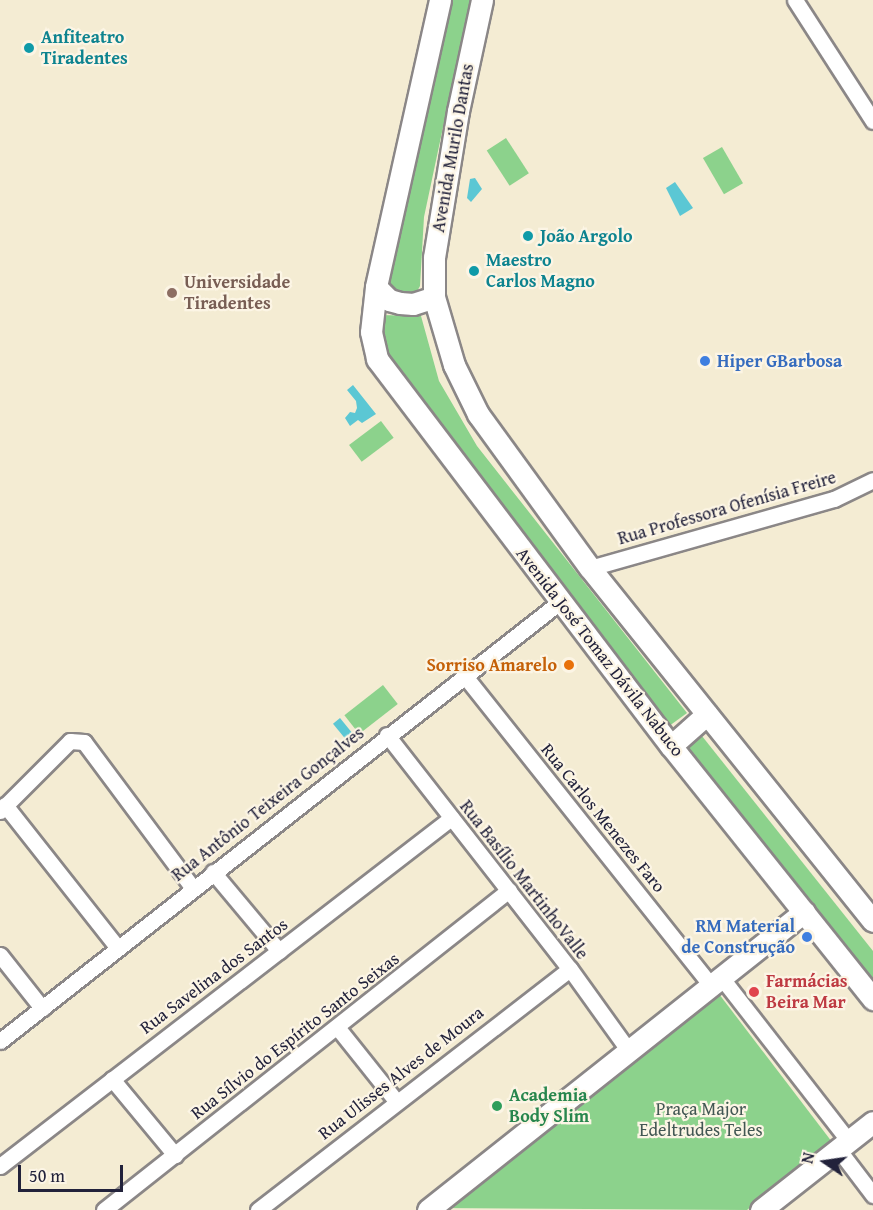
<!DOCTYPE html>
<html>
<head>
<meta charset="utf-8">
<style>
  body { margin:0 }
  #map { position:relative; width:873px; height:1210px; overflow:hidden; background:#f4ecd3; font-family:"Gentium Book Plus",serif }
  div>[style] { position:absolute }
  .green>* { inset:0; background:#8cd28c; transform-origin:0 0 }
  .water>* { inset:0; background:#5bc7d4; transform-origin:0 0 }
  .roads { filter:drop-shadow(2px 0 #8b8787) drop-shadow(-2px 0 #8b8787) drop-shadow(0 2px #8b8787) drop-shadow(0 -2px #8b8787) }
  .street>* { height:15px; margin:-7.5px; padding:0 7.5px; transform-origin:7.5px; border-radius:7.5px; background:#fff }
  .secondary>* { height:21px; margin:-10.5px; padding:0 10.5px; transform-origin:10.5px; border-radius:10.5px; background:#fff }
  .dots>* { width:16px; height:16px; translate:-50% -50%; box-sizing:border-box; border:3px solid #fcf5e5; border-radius:50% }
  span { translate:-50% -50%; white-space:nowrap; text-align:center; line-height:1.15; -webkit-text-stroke:4.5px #fcf5e5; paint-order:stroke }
  .culture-label { font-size:18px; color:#0d838f; font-weight:700 }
  .left { translate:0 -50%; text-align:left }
  .street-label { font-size:18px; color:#22223b }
  .education-label { font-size:18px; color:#785e54; font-weight:700 }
  .shop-label { font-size:18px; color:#366cbe; font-weight:700 }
  .right { translate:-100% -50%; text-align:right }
  .food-label { font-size:18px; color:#c56008; font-weight:700 }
  .health-label { font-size:18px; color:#be3a42; font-weight:700 }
  .leisure-label { font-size:18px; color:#27864d; font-weight:700 }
  .park-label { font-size:18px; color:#425753 }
  .north { position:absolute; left:795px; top:1132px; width:60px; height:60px; -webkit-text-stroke:4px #fcf5e5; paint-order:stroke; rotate:283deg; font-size:16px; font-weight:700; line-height:24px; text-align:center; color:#22223b }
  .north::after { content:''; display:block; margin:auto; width:21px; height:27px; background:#22223b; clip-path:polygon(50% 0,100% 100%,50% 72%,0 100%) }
  .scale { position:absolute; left:18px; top:1165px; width:105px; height:27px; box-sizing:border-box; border:3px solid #22223b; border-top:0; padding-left:8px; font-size:18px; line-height:21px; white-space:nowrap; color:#22223b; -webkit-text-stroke:4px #fcf5e5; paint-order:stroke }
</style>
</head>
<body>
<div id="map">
  <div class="green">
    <div style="clip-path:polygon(448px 0,470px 0,424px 217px,420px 286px,414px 297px,397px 297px,386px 285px)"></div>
    <div style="left:506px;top:138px;width:42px;height:23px;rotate:57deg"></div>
    <div style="left:722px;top:147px;width:42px;height:22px;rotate:60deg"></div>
    <div style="clip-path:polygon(380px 315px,421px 316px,439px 381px,477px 446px,687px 713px,665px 729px,385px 366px)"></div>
    <div style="left:381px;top:421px;width:21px;height:40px;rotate:53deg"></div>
    <div style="left:383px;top:685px;width:24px;height:49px;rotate:52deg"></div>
    <div style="clip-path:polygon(698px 731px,873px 951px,873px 988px,680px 748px)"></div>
    <div style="clip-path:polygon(719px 994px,832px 1142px,747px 1210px,435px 1208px)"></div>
  </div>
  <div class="water">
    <div style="clip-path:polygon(475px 178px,482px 189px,471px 202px,467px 198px,470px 179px)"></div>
    <div style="clip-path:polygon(675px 182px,693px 208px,680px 216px,666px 188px)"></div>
    <div style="clip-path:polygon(353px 385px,376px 414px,362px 423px,358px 420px,350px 426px,345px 418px,350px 412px,355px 413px,357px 408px,356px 401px,347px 390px)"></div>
    <div style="left:340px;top:718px;width:22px;height:9px;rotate:51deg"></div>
  </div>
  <div class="roads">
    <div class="street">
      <div style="left:795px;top:0;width:144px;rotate:57.2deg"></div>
      <div style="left:590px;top:568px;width:254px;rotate:-15.8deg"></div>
      <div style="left:834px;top:499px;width:43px;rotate:-26deg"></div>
      <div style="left:464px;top:675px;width:396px;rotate:51.5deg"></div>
      <div style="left:387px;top:735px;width:297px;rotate:52deg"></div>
      <div style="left:570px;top:969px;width:101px;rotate:54.3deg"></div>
      <div style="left:5px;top:805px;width:182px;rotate:51.7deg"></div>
      <div style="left:0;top:811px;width:99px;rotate:-45deg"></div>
      <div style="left:70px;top:741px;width:14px;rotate:4deg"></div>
      <div style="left:84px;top:742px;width:182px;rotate:53.3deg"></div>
      <div style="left:213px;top:872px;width:103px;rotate:50.1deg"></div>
      <div style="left:0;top:955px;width:68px;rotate:51.6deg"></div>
      <div style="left:721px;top:977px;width:207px;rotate:52.1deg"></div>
      <div style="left:337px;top:1027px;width:95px;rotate:51.4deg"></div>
      <div style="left:0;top:1041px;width:713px;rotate:-38.11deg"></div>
      <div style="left:112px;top:1079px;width:99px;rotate:50.3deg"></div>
      <div style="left:838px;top:1149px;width:58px;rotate:52.7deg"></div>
      <div style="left:0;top:1166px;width:570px;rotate:-37.65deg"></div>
      <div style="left:104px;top:1210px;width:516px;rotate:-38.31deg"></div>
      <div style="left:258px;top:1210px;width:394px;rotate:-37.7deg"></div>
    </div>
    <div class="secondary">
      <div style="left:440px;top:0;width:294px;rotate:102.6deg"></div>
      <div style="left:376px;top:287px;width:45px;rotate:96.3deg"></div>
      <div style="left:371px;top:332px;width:28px;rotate:77deg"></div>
      <div style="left:377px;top:359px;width:486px;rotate:52.8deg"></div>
      <div style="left:671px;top:746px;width:324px;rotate:51.4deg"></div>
      <div style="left:482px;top:0;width:114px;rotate:102.2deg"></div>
      <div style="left:458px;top:111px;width:148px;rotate:99.3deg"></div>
      <div style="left:434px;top:257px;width:40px;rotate:90deg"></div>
      <div style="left:434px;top:297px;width:71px;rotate:73.6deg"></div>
      <div style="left:454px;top:365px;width:55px;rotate:63.9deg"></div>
      <div style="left:478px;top:414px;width:190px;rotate:54deg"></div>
      <div style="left:590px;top:568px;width:452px;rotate:51.3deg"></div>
      <div style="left:376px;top:287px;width:18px;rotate:45deg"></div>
      <div style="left:389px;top:300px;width:11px;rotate:15deg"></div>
      <div style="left:400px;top:303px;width:13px;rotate:4deg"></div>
      <div style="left:413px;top:304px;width:22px;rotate:-18deg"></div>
      <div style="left:671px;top:746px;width:48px;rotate:-41.6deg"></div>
      <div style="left:428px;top:1210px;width:480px;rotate:-38.4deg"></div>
      <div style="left:761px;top:1210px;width:142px;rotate:-38.2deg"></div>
    </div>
  </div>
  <div class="dots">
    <div style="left:29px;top:48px;background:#0f9aa8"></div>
    <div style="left:528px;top:236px;background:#0f9aa8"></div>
    <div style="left:474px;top:271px;background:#0f9aa8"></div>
    <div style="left:172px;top:293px;background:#8d6e63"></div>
    <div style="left:705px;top:361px;background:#3f7fe0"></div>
    <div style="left:569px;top:665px;background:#e8710a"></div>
    <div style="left:807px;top:937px;background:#3f7fe0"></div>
    <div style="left:754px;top:992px;background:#e0444e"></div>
    <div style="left:497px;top:1106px;background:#2e9e5b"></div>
  </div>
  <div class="culture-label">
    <span class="left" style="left:41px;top:48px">Anfiteatro<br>Tiradentes</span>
    <span class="left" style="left:540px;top:236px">João Argolo</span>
    <span class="left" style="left:486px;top:271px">Maestro<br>Carlos Magno</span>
  </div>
  <div class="street-label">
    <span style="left:453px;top:148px;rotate:-80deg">Avenida Murilo Dantas</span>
    <span style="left:727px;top:508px;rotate:-16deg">Rua Professora Ofenísia Freire</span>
    <span style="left:600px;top:652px;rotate:52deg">Avenida José Tomaz Dávila Nabuco</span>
    <span style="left:268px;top:804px;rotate:-38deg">Rua Antônio Teixeira Gonçalves</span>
    <span style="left:603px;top:818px;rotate:51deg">Rua Carlos Menezes Faro</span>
    <span style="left:524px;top:880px;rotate:52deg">Rua Basílio MartinhoValle</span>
    <span style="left:214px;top:976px;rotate:-37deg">Rua Savelina dos Santos</span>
    <span style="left:295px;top:1036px;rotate:-38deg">Rua Sílvio do Espírito Santo Seixas</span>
    <span style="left:401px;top:1073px;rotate:-38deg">Rua Ulisses Alves de Moura</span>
  </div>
  <div class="education-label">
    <span class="left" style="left:184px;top:293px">Universidade<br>Tiradentes</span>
  </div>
  <div class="shop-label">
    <span class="left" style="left:717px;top:361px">Hiper GBarbosa</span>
    <span class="right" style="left:795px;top:937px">RM Material<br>de Construção</span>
  </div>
  <div class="food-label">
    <span class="right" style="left:557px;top:665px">Sorriso Amarelo</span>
  </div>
  <div class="health-label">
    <span class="left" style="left:766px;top:992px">Farmácias<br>Beira Mar</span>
  </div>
  <div class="leisure-label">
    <span class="left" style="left:509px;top:1106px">Academia<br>Body Slim</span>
  </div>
  <div class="park-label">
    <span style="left:701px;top:1120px">Praça Major<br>Edeltrudes Teles</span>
  </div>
  <div class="north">N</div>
  <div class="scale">50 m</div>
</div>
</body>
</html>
